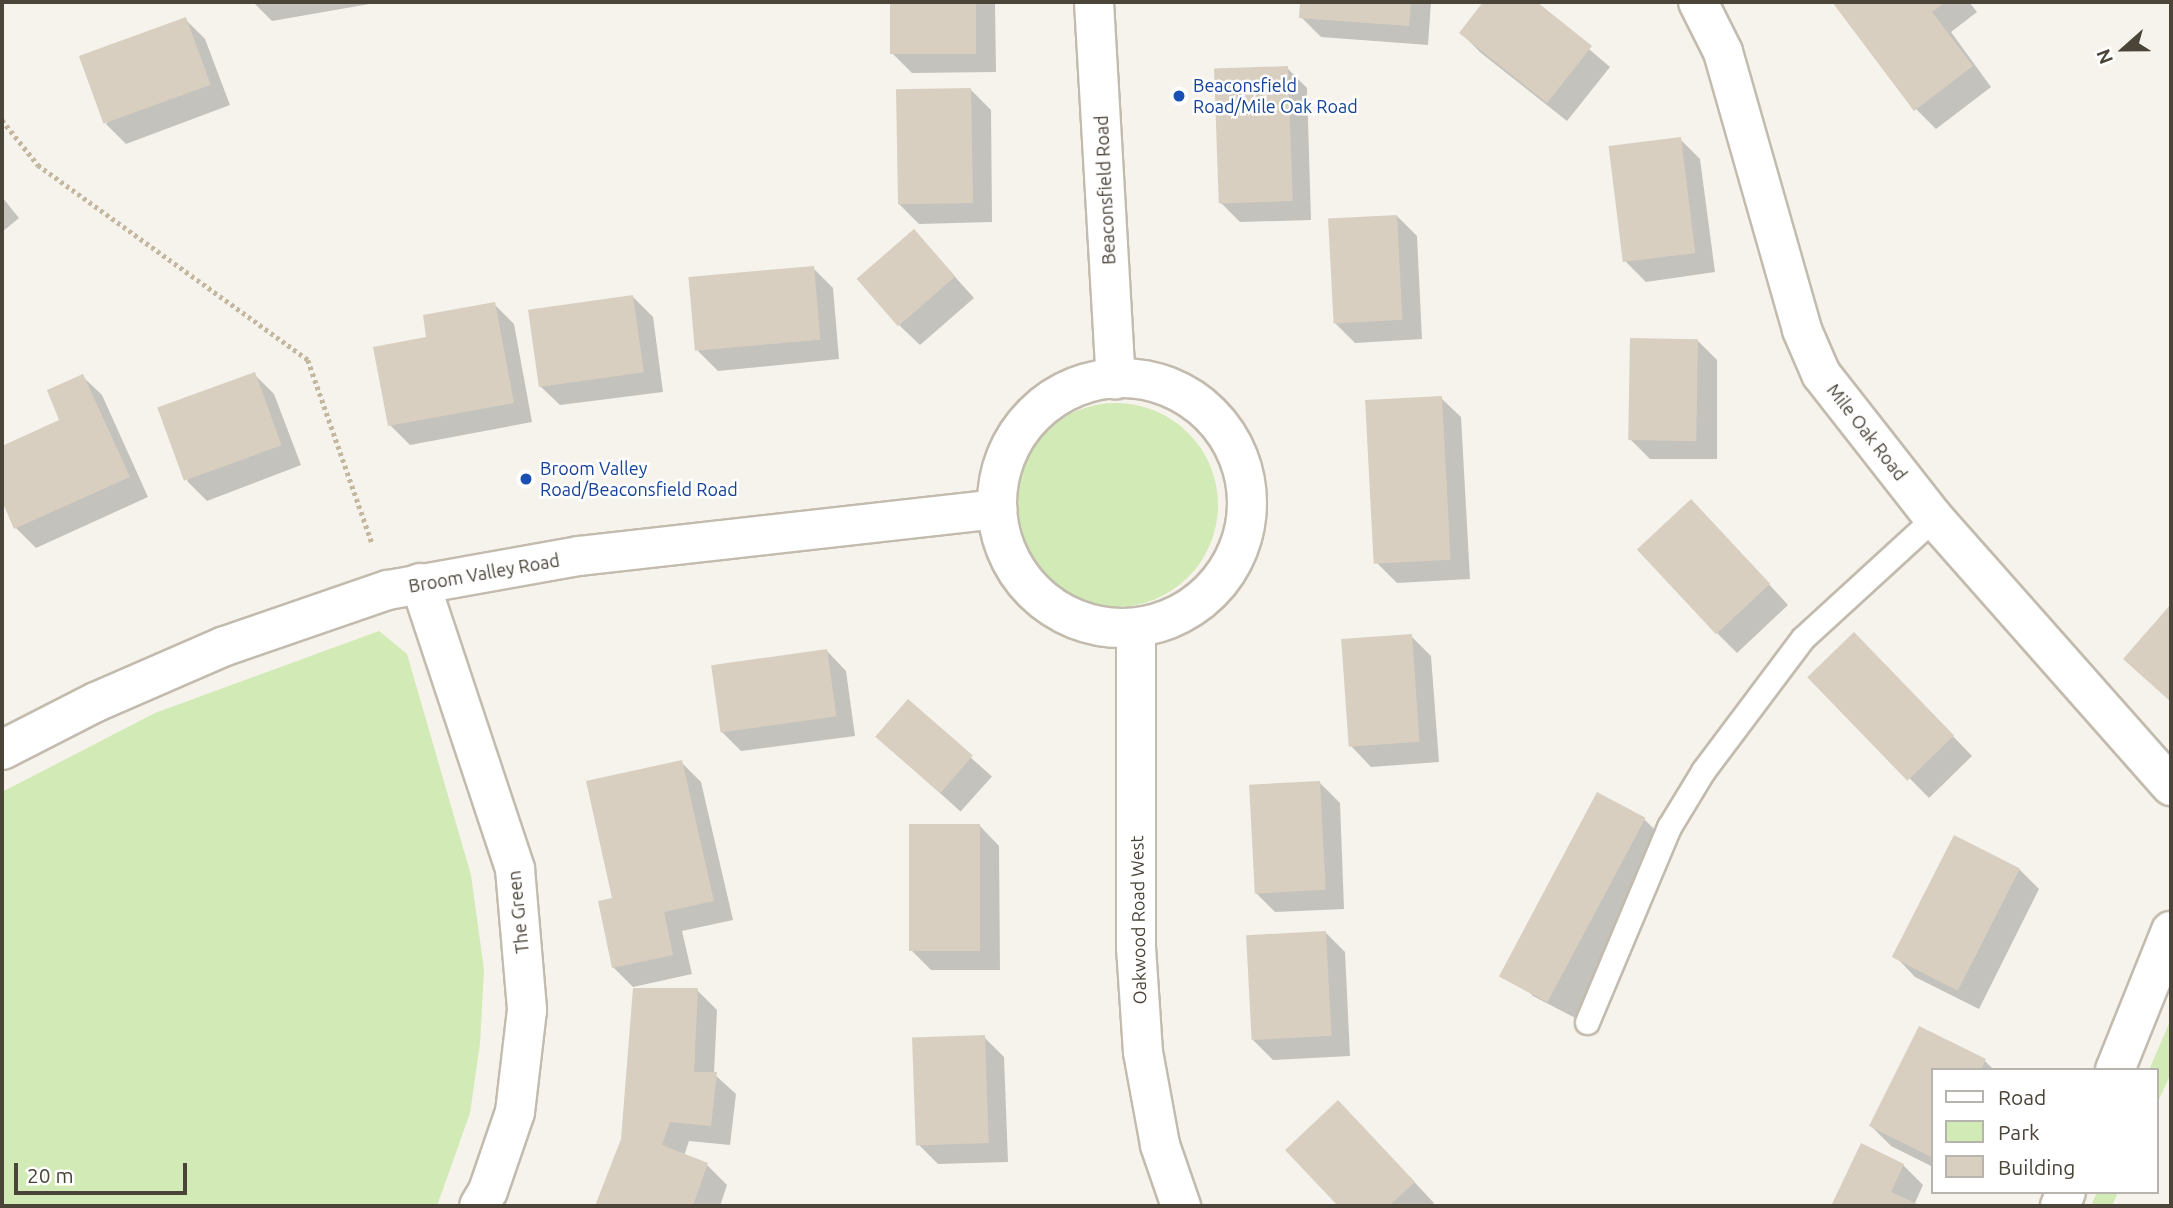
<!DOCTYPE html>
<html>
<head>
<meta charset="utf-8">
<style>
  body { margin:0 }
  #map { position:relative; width:2173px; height:1208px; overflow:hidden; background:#f6f3ec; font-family:Ubuntu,sans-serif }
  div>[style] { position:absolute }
  .green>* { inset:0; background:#d2eab5 }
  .round { border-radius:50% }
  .shadow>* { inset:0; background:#0003; transform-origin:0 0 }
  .building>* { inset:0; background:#d8cfc1; transform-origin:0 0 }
  .path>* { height:4.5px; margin-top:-2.25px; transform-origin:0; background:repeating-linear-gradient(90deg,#c4b79f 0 3.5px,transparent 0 7px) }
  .roads { filter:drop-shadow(2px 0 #c2bbae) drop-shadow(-2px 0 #c2bbae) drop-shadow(0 2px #c2bbae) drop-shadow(0 -2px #c2bbae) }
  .service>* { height:23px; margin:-11.5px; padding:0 11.5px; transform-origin:11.5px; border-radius:11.5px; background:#fff }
  .minor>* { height:38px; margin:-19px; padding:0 19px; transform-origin:19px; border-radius:19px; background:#fff }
  .minor>.ring { margin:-19px; padding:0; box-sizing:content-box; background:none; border:38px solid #fff; border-radius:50% }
  .dots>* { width:19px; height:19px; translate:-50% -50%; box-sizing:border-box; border:4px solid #fff; border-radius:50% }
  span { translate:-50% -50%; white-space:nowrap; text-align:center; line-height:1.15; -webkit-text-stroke:5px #fff; paint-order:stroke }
  .transit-label { font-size:18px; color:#164399 }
  .left { translate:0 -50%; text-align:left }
  .street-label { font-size:18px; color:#4b4439 }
  .frame { position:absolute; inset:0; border:4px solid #4b4439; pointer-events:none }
  .legend { position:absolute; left:1931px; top:1068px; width:228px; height:126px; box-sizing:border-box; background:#fff; border:2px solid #b7b4b0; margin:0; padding:9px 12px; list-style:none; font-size:21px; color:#4b4439 }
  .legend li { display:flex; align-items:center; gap:14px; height:35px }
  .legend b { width:35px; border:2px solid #b7b4b0 }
  .north { position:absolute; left:2089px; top:14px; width:70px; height:70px; -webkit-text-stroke:5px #fff; paint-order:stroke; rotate:249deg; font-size:19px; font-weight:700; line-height:28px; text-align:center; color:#4b4439 }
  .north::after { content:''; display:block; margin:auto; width:24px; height:32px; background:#4b4439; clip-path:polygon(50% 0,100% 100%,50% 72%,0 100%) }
  .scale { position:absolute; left:14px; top:1163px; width:173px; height:32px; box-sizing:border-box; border:4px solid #4b4439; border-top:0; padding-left:9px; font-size:21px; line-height:24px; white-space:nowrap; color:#4b4439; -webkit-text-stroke:5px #fff; paint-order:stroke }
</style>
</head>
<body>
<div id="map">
  <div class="green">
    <div class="round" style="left:1014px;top:403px;width:204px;height:204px"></div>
    <div style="clip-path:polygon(379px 631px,407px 654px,471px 875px,484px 970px,480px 1044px,470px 1113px,437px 1206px,2px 1206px,2px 792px,155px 713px)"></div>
    <div style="clip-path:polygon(2171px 1019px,2171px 1073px,2157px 1104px,2157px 1070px,2149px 1070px)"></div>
    <div style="clip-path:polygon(2097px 1192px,2118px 1192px,2112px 1206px,2091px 1206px)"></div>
  </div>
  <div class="shadow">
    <div style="clip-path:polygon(253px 2px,381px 2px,272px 21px)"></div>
    <div style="clip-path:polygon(891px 2px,995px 2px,996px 72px,912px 73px,892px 53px)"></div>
    <div style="clip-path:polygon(1302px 2px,1431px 2px,1428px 45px,1321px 37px,1301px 17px)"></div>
    <div style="clip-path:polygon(1486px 2px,1534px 2px,1610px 67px,1567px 121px,1481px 53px,1461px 33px)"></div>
    <div style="clip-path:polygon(1834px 2px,1969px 2px,1977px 12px,1951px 32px,1991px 87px,1936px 129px,1916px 109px)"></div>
    <div style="clip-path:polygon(185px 19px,205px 39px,230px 105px,126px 144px,106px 124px)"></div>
    <div style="clip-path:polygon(1287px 68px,1307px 88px,1311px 220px,1240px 222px,1220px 202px)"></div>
    <div style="clip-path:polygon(971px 90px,991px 110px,992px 222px,919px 224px,899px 204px)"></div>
    <div style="clip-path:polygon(1680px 139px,1700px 159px,1715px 272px,1646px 282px,1626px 262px)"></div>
    <div style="clip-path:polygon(2px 197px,19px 218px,2px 232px)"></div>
    <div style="clip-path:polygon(1397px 216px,1417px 236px,1422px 339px,1355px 343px,1335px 323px)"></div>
    <div style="clip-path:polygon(914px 231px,974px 298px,920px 345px,900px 326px)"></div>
    <div style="clip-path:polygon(813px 268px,833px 288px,839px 359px,718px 371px,698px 351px)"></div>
    <div style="clip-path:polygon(633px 297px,653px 317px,663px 392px,560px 405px,540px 386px)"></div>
    <div style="clip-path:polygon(494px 304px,514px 324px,532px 422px,410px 445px,390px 425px,428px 339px)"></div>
    <div style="clip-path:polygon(1697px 340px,1717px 360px,1717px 459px,1650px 459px,1630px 439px)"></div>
    <div style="clip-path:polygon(254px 374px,274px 394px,301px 465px,207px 501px,187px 481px)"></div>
    <div style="clip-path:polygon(82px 376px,102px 395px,148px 497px,36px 548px,16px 528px,2px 497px,2px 448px,62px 421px)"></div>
    <div style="clip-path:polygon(1441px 398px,1461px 417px,1470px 579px,1397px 583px,1377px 563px)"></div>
    <div style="clip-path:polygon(1711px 521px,1788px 605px,1737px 653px,1717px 633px)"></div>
    <div style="clip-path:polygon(1411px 636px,1431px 656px,1439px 762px,1371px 767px,1352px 747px)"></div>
    <div style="clip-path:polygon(827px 651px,846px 671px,855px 736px,741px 751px,721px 731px)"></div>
    <div style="clip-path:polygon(1874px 654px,1972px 756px,1929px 798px,1810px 677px)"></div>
    <div style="left:908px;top:701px;width:113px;height:47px;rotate:42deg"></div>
    <div style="clip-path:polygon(681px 762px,701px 782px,733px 920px,682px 931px,692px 974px,633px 987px,613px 967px,614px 900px)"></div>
    <div style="clip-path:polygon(1320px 783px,1340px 803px,1344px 909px,1275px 912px,1255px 892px)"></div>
    <div style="clip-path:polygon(1644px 819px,1654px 829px,1583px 1022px,1533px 996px,1523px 986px)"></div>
    <div style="clip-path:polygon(980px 826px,999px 846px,1000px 970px,931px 970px,911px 950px)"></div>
    <div style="clip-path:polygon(2019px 869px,2039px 889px,1979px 1009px,1915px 977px,1896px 957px)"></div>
    <div style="clip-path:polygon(1325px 932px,1345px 952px,1350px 1056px,1273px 1060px,1253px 1040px)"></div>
    <div style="clip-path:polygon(697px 990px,717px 1010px,714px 1074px,736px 1094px,730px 1145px,689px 1141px,684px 1156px,707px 1165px,727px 1185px,720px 1206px,597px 1206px,623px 1139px)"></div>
    <div style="clip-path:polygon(1919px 1028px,1985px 1061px,1994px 1070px,1933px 1070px,1933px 1167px,1891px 1146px,1871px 1126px)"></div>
    <div style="clip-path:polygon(984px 1037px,1004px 1057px,1008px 1162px,938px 1164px,918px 1144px)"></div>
    <div style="clip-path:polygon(1358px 1122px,1434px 1203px,1430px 1206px,1340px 1206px,1288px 1150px)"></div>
    <div style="clip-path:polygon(1862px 1145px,1903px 1165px,1923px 1185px,1914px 1205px,1918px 1206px,1833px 1206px)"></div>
  </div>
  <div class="building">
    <div style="left:890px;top:2px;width:86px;height:52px"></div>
    <div style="clip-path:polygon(1300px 2px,1411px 2px,1409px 26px,1299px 18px)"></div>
    <div style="clip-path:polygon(1483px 2px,1537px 2px,1592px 46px,1547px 103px,1459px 33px)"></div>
    <div style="clip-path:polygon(1832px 2px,1946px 2px,1932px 12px,1973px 66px,1914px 111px)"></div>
    <div style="left:186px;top:17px;width:72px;height:114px;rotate:70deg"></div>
    <div style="left:1288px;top:66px;width:135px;height:74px;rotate:88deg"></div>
    <div style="left:971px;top:88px;width:115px;height:75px;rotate:89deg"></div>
    <div style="left:1681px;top:137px;width:117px;height:73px;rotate:83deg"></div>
    <div style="left:1397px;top:215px;width:105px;height:69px;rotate:87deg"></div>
    <div style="left:914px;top:229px;width:63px;height:76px;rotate:49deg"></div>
    <div style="left:814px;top:266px;width:74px;height:126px;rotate:85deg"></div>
    <div style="left:633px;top:295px;width:78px;height:106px;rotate:82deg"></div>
    <div style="clip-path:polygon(495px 302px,514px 403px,388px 426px,373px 347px,426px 337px,423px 315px)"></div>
    <div style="left:1630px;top:338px;width:68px;height:102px;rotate:1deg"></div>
    <div style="left:255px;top:372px;width:78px;height:104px;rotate:70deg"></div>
    <div style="clip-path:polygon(83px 374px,130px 477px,14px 529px,2px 501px,2px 446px,59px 420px,47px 390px)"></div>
    <div style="left:1442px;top:396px;width:164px;height:77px;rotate:87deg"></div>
    <div style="left:1691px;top:499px;width:116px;height:74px;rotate:47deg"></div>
    <div style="clip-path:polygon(2171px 604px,2171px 702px,2123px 659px)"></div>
    <div style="left:1854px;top:632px;width:144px;height:65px;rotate:46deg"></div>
    <div style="left:1412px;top:634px;width:108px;height:71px;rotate:86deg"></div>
    <div style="left:827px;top:649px;width:68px;height:117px;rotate:82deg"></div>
    <div style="left:908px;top:699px;width:86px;height:50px;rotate:41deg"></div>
    <div style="clip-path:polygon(682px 760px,714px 901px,664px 912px,673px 955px,612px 968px,598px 901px,612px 898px,586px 781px)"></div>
    <div style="left:1320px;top:781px;width:109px;height:71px;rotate:87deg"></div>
    <div style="left:1597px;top:792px;width:55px;height:209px;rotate:28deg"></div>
    <div style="left:909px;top:824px;width:71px;height:127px"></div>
    <div style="left:1954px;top:835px;width:74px;height:137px;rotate:27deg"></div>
    <div style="left:1326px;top:931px;width:105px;height:80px;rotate:87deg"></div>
    <div style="clip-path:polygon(633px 988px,698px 988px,694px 1072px,717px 1072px,711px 1126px,670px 1122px,662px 1145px,708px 1163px,693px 1206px,595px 1206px,621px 1139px)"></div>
    <div style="clip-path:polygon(1919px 1026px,1986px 1059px,1981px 1070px,1933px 1070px,1933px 1158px,1869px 1126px)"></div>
    <div style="left:985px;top:1035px;width:108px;height:73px;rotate:88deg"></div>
    <div style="clip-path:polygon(1338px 1100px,1415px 1182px,1389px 1206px,1338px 1206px,1285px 1150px)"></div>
    <div style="clip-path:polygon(1861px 1143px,1904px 1164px,1891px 1192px,1922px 1206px,1831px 1206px)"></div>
  </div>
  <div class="path">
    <div style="left:2px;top:120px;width:58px;rotate:51.3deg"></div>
    <div style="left:38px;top:165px;width:333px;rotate:35.8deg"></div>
    <div style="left:308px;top:360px;width:194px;rotate:70.7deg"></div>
  </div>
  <div class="roads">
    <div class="service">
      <div style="left:1587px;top:1022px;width:212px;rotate:-67.2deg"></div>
      <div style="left:1669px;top:827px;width:66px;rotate:-58.7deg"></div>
      <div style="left:1703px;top:771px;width:166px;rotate:-53.1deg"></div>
      <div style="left:1803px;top:638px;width:178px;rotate:-42.5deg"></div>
    </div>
    <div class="minor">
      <div style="left:1094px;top:2px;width:378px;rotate:86.7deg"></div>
      <div style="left:1698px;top:2px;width:56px;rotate:63.4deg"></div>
      <div style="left:1723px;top:52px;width:289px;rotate:74.1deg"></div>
      <div style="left:1802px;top:330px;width:48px;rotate:66.6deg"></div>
      <div style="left:1821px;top:374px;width:183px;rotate:51.9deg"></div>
      <div style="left:1934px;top:518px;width:358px;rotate:48.5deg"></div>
      <div class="ring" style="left:997px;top:378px;width:212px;height:212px"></div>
      <div style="left:420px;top:583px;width:301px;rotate:71.6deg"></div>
      <div style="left:515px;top:869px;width:142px;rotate:85.1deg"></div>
      <div style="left:527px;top:1010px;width:103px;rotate:96.7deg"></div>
      <div style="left:515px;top:1112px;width:83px;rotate:108.9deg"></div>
      <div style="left:488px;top:1191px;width:17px;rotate:121deg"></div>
      <div style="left:1136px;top:629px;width:318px;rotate:90deg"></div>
      <div style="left:1136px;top:947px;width:105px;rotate:86.2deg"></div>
      <div style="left:1143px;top:1052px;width:95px;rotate:79.6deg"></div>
      <div style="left:1160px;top:1145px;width:65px;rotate:71deg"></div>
      <div style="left:2px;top:750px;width:106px;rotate:-27.1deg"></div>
      <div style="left:96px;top:702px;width:141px;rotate:-23.5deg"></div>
      <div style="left:225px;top:646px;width:172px;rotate:-19deg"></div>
      <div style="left:388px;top:590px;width:194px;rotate:-10.1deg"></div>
      <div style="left:579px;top:556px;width:421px;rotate:-6.4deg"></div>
      <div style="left:2115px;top:1070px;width:150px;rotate:-68.1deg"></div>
      <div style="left:2060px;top:1206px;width:15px;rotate:-67deg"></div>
    </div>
  </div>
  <div class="dots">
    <div style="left:1179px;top:96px;background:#1a4fb4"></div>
    <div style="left:526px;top:479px;background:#1a4fb4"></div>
  </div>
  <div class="transit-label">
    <span class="left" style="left:1193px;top:96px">Beaconsfield<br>Road/Mile Oak Road</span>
    <span class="left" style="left:540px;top:479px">Broom Valley<br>Road/Beaconsfield Road</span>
  </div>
  <div class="street-label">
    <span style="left:1105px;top:190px;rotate:-93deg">Beaconsfield Road</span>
    <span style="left:1867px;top:432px;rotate:52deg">Mile Oak Road</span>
    <span style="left:484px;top:573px;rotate:-10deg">Broom Valley Road</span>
    <span style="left:518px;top:912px;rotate:-96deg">The Green</span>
    <span style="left:1138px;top:920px;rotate:-91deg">Oakwood Road West</span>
  </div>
  <div class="frame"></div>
  <ul class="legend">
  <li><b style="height:9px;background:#fff"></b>Road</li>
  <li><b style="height:19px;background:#d2eab5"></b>Park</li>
  <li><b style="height:19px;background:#d8cfc1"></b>Building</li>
  </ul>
  <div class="north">N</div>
  <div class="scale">20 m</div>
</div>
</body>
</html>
